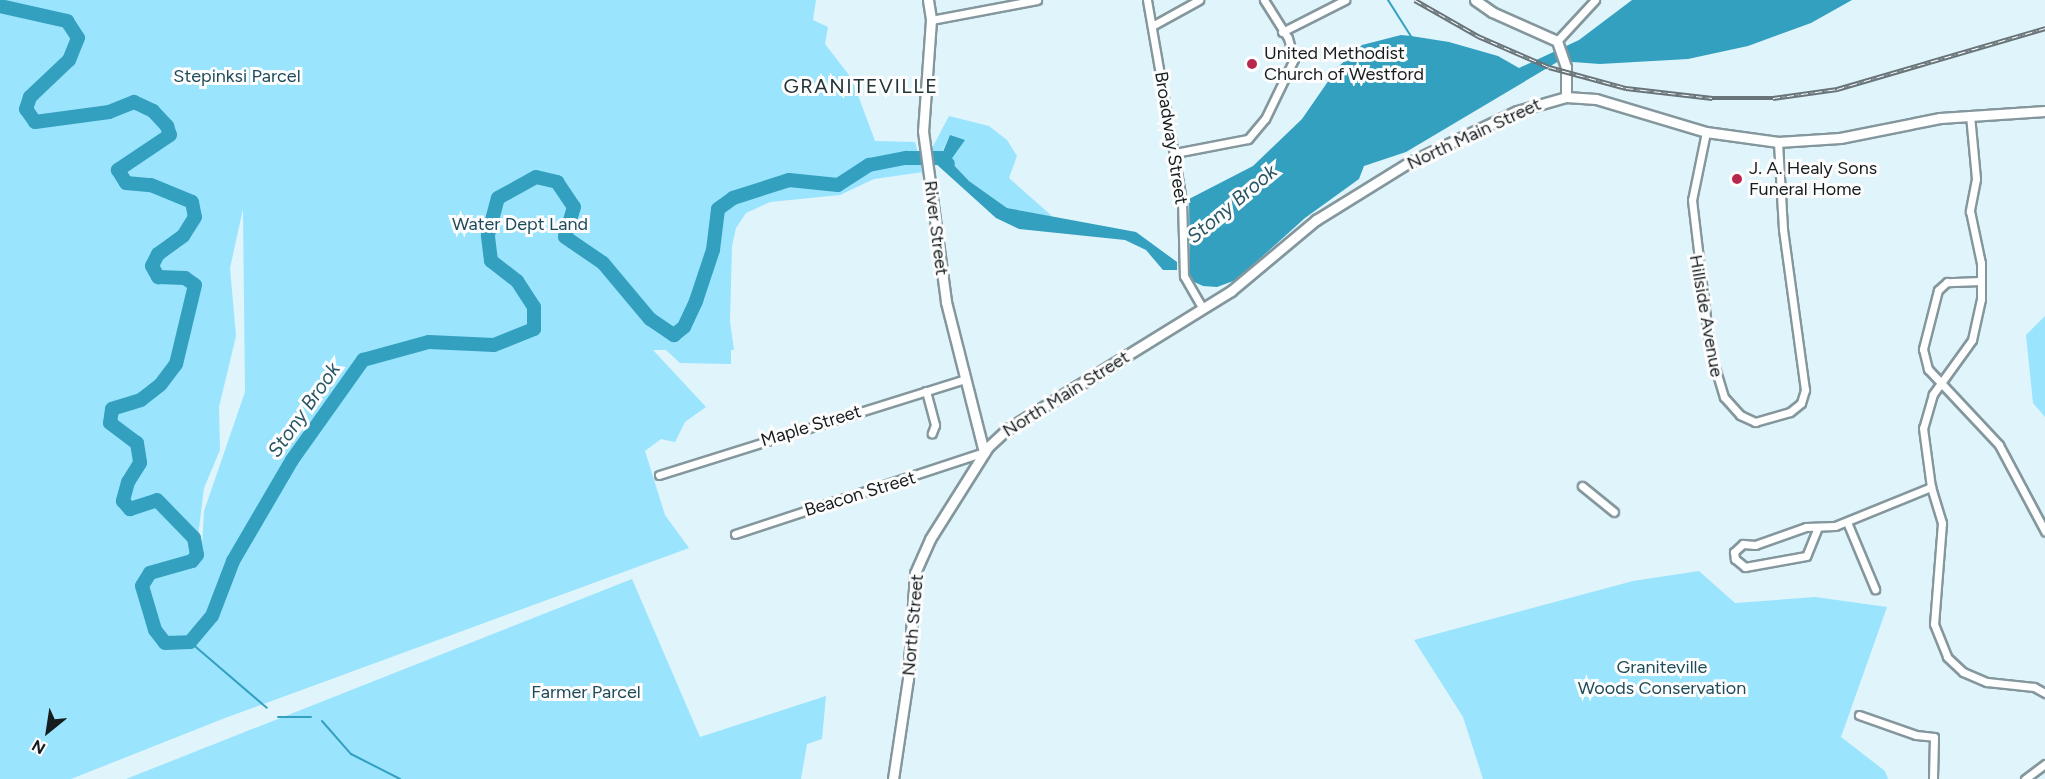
<!DOCTYPE html>
<html>
<head>
<meta charset="utf-8">
<style>
  body { margin:0 }
  #map { position:relative; width:2045px; height:779px; overflow:hidden; background:#e0f4fb; font-family:Figtree,sans-serif }
  div>[style] { position:absolute }
  .green>* { inset:0; background:#9ae4fe }
  .water>* { inset:0; background:#34a0c0 }
  .stream>* { height:2px; margin:-1px; padding:0 1px; transform-origin:1px; border-radius:1px; background:#34a0c0 }
  .river>* { height:14px; margin:-7px; padding:0 7px; transform-origin:7px; border-radius:7px; background:#34a0c0 }
  .roads { filter:drop-shadow(2px 0 #84979d) drop-shadow(-2px 0 #84979d) drop-shadow(0 2px #84979d) drop-shadow(0 -2px #84979d) }
  .minor>* { height:7px; margin:-3.5px; padding:0 3.5px; transform-origin:3.5px; border-radius:3.5px; background:#fff }
  .secondary>* { height:9px; margin:-4.5px; padding:0 4.5px; transform-origin:4.5px; border-radius:4.5px; background:#fff }
  .rail>* { height:4.5px; margin-top:-2.25px; transform-origin:0; background:repeating-linear-gradient(90deg,#fdfdfd 0 7px,#687478 0 14px); box-sizing:border-box; border-block:2px solid #687478 }
  .dots>* { width:16px; height:16px; translate:-50% -50%; box-sizing:border-box; border:3px solid #fdfdfd; border-radius:50% }
  span { translate:-50% -50%; white-space:nowrap; text-align:center; line-height:1.15; -webkit-text-stroke:6px #fdfdfd; paint-order:stroke }
  .poi-label { font-size:18px; color:#161d1f }
  .left { translate:0 -50%; text-align:left }
  .park-label { font-size:18px; color:#1e4b59 }
  .street-label { font-size:18px; color:#161d1f }
  .neighbourhood-label { font-size:20px; color:#223338; letter-spacing:1.5px }
  .water-label { font-size:20px; color:#295664; font-style:italic }
  .north { position:absolute; left:18px; top:701px; width:60px; height:60px; -webkit-text-stroke:4px #fdfdfd; paint-order:stroke; rotate:210deg; font-size:16px; font-weight:700; line-height:24px; text-align:center; color:#161d1f }
  .north::after { content:''; display:block; margin:auto; width:21px; height:27px; background:#161d1f; clip-path:polygon(50% 0,100% 100%,50% 72%,0 100%) }
</style>
</head>
<body>
<div id="map">
  <div class="green">
    <div style="clip-path:polygon(evenodd,0 0,816px 0,813px 20px,828px 27px,825px 44px,852px 79px,875px 141px,915px 142px,923px 172px,874px 179px,840px 195px,770px 202px,746px 213px,736px 228px,732px 246px,730px 321px,734px 350px,731px 350px,731px 364px,680px 363px,666px 350px,653px 350px,706px 407px,685px 422px,675px 442px,661px 439px,645px 451px,665px 515px,689px 548px,225px 718px,71px 779px,0 779px,0 0,243px 209px,245px 392px,204px 511px,202px 546px,198px 536px,204px 488px,220px 450px,219px 407px,236px 336px,230px 268px,243px 209px)"></div>
    <div style="clip-path:polygon(949px 116px,989px 126px,1007px 140px,1017px 156px,1009px 178px,1053px 217px,1007px 208px,969px 181px,950px 161px,950px 135px,941px 154px,931px 150px)"></div>
    <div style="clip-path:polygon(2045px 316px,2045px 417px,2033px 403px,2026px 335px)"></div>
    <div style="clip-path:polygon(1699px 571px,1735px 603px,1815px 597px,1887px 607px,1841px 737px,1885px 771px,1888px 779px,1483px 779px,1463px 717px,1414px 640px,1633px 581px)"></div>
    <div style="clip-path:polygon(632px 579px,700px 737px,826px 696px,822px 739px,807px 744px,801px 779px,126px 779px)"></div>
  </div>
  <div class="water">
    <div style="clip-path:polygon(1632px 0,1852px 0,1811px 23px,1748px 46px,1688px 59px,1600px 64px,1559px 61px,1406px 152px,1364px 166px,1359px 179px,1305px 218px,1236px 280px,1217px 287px,1203px 286px,1190px 280px,1189px 199px,1253px 166px,1302px 119px,1338px 67px,1362px 45px,1401px 35px,1411px 36px,1449px 42px,1498px 56px,1519px 68px,1579px 40px)"></div>
    <div style="clip-path:polygon(950px 135px,965px 140px,950px 161px,969px 181px,1007px 208px,1136px 232px,1177px 262px,1177px 270px,1163px 270px,1146px 250px,1125px 240px,1019px 229px,996px 218px,934px 162px,931px 150px,942px 154px)"></div>
  </div>
  <div class="stream">
    <div style="left:1388px;top:0;width:45px;rotate:57.7deg"></div>
    <div style="left:190px;top:642px;width:101px;rotate:40.6deg"></div>
    <div style="left:278px;top:717px;width:33px"></div>
    <div style="left:322px;top:721px;width:44px;rotate:48.7deg"></div>
    <div style="left:351px;top:754px;width:55px;rotate:27deg"></div>
  </div>
  <div class="river">
    <div style="left:0;top:6px;width:69px;rotate:12.6deg"></div>
    <div style="left:67px;top:21px;width:20px;rotate:57deg"></div>
    <div style="left:78px;top:38px;width:24px;rotate:112deg"></div>
    <div style="left:69px;top:60px;width:54px;rotate:136.5deg"></div>
    <div style="left:30px;top:97px;width:13px;rotate:108deg"></div>
    <div style="left:26px;top:109px;width:16px;rotate:55deg"></div>
    <div style="left:35px;top:122px;width:75px;rotate:-7.7deg"></div>
    <div style="left:109px;top:112px;width:27px;rotate:-22deg"></div>
    <div style="left:134px;top:102px;width:21px;rotate:25deg"></div>
    <div style="left:153px;top:111px;width:21px;rotate:47deg"></div>
    <div style="left:167px;top:126px;width:9px;rotate:72deg"></div>
    <div style="left:170px;top:135px;width:63px;rotate:146.1deg"></div>
    <div style="left:118px;top:170px;width:15px;rotate:58deg"></div>
    <div style="left:126px;top:183px;width:25px;rotate:5deg"></div>
    <div style="left:151px;top:185px;width:44px;rotate:22.5deg"></div>
    <div style="left:192px;top:202px;width:15px;rotate:79deg"></div>
    <div style="left:195px;top:217px;width:22px;rotate:122deg"></div>
    <div style="left:183px;top:236px;width:31px;rotate:144deg"></div>
    <div style="left:158px;top:254px;width:13px;rotate:117deg"></div>
    <div style="left:152px;top:266px;width:13px;rotate:61deg"></div>
    <div style="left:158px;top:277px;width:27px;rotate:2deg"></div>
    <div style="left:185px;top:278px;width:12px;rotate:35deg"></div>
    <div style="left:195px;top:285px;width:81px;rotate:103.5deg"></div>
    <div style="left:176px;top:364px;width:26px;rotate:127deg"></div>
    <div style="left:160px;top:385px;width:24px;rotate:142deg"></div>
    <div style="left:141px;top:400px;width:30px;rotate:163deg"></div>
    <div style="left:112px;top:409px;width:14px;rotate:98deg"></div>
    <div style="left:110px;top:423px;width:34px;rotate:37deg"></div>
    <div style="left:137px;top:443px;width:20px;rotate:81deg"></div>
    <div style="left:140px;top:463px;width:22px;rotate:122deg"></div>
    <div style="left:128px;top:482px;width:20px;rotate:105deg"></div>
    <div style="left:123px;top:501px;width:11px;rotate:49deg"></div>
    <div style="left:130px;top:509px;width:28px;rotate:-18deg"></div>
    <div style="left:157px;top:500px;width:53px;rotate:45.8deg"></div>
    <div style="left:194px;top:538px;width:17px;rotate:80deg"></div>
    <div style="left:197px;top:555px;width:8px;rotate:130deg"></div>
    <div style="left:192px;top:561px;width:44px;rotate:164.1deg"></div>
    <div style="left:150px;top:573px;width:15px;rotate:122deg"></div>
    <div style="left:142px;top:586px;width:46px;rotate:73.5deg"></div>
    <div style="left:155px;top:630px;width:16px;rotate:52deg"></div>
    <div style="left:165px;top:643px;width:25px;rotate:-2deg"></div>
    <div style="left:190px;top:642px;width:34px;rotate:-50deg"></div>
    <div style="left:212px;top:616px;width:59px;rotate:-69.1deg"></div>
    <div style="left:233px;top:561px;width:117px;rotate:-59.7deg"></div>
    <div style="left:292px;top:460px;width:123px;rotate:-54.6deg"></div>
    <div style="left:363px;top:360px;width:68px;rotate:-15.3deg"></div>
    <div style="left:429px;top:342px;width:65px;rotate:2.6deg"></div>
    <div style="left:494px;top:345px;width:43px;rotate:-21.8deg"></div>
    <div style="left:534px;top:329px;width:22px;rotate:-90deg"></div>
    <div style="left:534px;top:307px;width:31px;rotate:-123deg"></div>
    <div style="left:517px;top:281px;width:33px;rotate:-142deg"></div>
    <div style="left:491px;top:261px;width:26px;rotate:-97deg"></div>
    <div style="left:488px;top:235px;width:38px;rotate:-75deg"></div>
    <div style="left:498px;top:198px;width:43px;rotate:-28.9deg"></div>
    <div style="left:536px;top:177px;width:22px;rotate:13deg"></div>
    <div style="left:557px;top:182px;width:30px;rotate:56deg"></div>
    <div style="left:574px;top:207px;width:31px;rotate:107deg"></div>
    <div style="left:565px;top:237px;width:46px;rotate:34.4deg"></div>
    <div style="left:603px;top:263px;width:73px;rotate:50deg"></div>
    <div style="left:650px;top:319px;width:29px;rotate:34deg"></div>
    <div style="left:674px;top:335px;width:13px;rotate:-39deg"></div>
    <div style="left:684px;top:327px;width:29px;rotate:-65deg"></div>
    <div style="left:696px;top:301px;width:54px;rotate:-71.6deg"></div>
    <div style="left:713px;top:250px;width:41px;rotate:-83deg"></div>
    <div style="left:718px;top:209px;width:19px;rotate:-36deg"></div>
    <div style="left:733px;top:198px;width:59px;rotate:-17.8deg"></div>
    <div style="left:789px;top:180px;width:49px;rotate:5.8deg"></div>
    <div style="left:838px;top:185px;width:37px;rotate:-33deg"></div>
    <div style="left:869px;top:165px;width:38px;rotate:-11deg"></div>
    <div style="left:906px;top:158px;width:35px"></div>
    <div style="left:941px;top:158px;width:9px;rotate:41deg"></div>
  </div>
  <div class="roads">
    <div class="minor">
      <div style="left:1147px;top:0;width:203px;rotate:80.1deg"></div>
      <div style="left:1182px;top:200px;width:76px;rotate:88.5deg"></div>
      <div style="left:1184px;top:276px;width:38px;rotate:60deg"></div>
      <div style="left:931px;top:20px;width:108px;rotate:-10.7deg"></div>
      <div style="left:1152px;top:26px;width:54px;rotate:-29deg"></div>
      <div style="left:1282px;top:32px;width:71px;rotate:-26.9deg"></div>
      <div style="left:1557px;top:41px;width:56px;rotate:-47.2deg"></div>
      <div style="left:1970px;top:115px;width:64px;rotate:84.6deg"></div>
      <div style="left:1976px;top:179px;width:33px;rotate:101deg"></div>
      <div style="left:1970px;top:211px;width:53px;rotate:78.1deg"></div>
      <div style="left:1981px;top:263px;width:36px;rotate:90deg"></div>
      <div style="left:1981px;top:299px;width:42px;rotate:102.4deg"></div>
      <div style="left:1972px;top:340px;width:67px;rotate:125.8deg"></div>
      <div style="left:1933px;top:394px;width:35px;rotate:106deg"></div>
      <div style="left:1923px;top:428px;width:60px;rotate:82.3deg"></div>
      <div style="left:1931px;top:487px;width:38px;rotate:73deg"></div>
      <div style="left:1942px;top:523px;width:101px;rotate:94.5deg"></div>
      <div style="left:1934px;top:624px;width:35px;rotate:68deg"></div>
      <div style="left:1947px;top:657px;width:22px;rotate:43deg"></div>
      <div style="left:1963px;top:672px;width:26px;rotate:23deg"></div>
      <div style="left:1987px;top:682px;width:47px;rotate:6.1deg"></div>
      <div style="left:2034px;top:687px;width:13px;rotate:29deg"></div>
      <div style="left:1706px;top:132px;width:69px;rotate:101.6deg"></div>
      <div style="left:1692px;top:200px;width:152px;rotate:83.2deg"></div>
      <div style="left:1710px;top:351px;width:48px;rotate:73.1deg"></div>
      <div style="left:1724px;top:397px;width:24px;rotate:48deg"></div>
      <div style="left:1740px;top:415px;width:17px;rotate:25deg"></div>
      <div style="left:1755px;top:422px;width:36px;rotate:-16deg"></div>
      <div style="left:1790px;top:412px;width:14px;rotate:-39deg"></div>
      <div style="left:1801px;top:403px;width:14px;rotate:-73deg"></div>
      <div style="left:1805px;top:390px;width:162px;rotate:-97.8deg"></div>
      <div style="left:1783px;top:229px;width:87px;rotate:-93.3deg"></div>
      <div style="left:1175px;top:153px;width:74px;rotate:-10.9deg"></div>
      <div style="left:1248px;top:139px;width:26px;rotate:-50deg"></div>
      <div style="left:1265px;top:119px;width:67px;rotate:-64.2deg"></div>
      <div style="left:1294px;top:59px;width:22px;rotate:-106deg"></div>
      <div style="left:1288px;top:38px;width:45px;rotate:-122.3deg"></div>
      <div style="left:1981px;top:281px;width:34px;rotate:178deg"></div>
      <div style="left:1947px;top:282px;width:12px;rotate:138deg"></div>
      <div style="left:1938px;top:290px;width:61px;rotate:104.3deg"></div>
      <div style="left:1923px;top:349px;width:21px;rotate:76deg"></div>
      <div style="left:1928px;top:369px;width:104px;rotate:46.9deg"></div>
      <div style="left:1999px;top:445px;width:98px;rotate:61.9deg"></div>
      <div style="left:926px;top:391px;width:35px;rotate:75deg"></div>
      <div style="left:935px;top:425px;width:9px;rotate:111deg"></div>
      <div style="left:659px;top:475px;width:321px;rotate:-17.4deg"></div>
      <div style="left:1582px;top:486px;width:41px;rotate:39.1deg"></div>
      <div style="left:1847px;top:522px;width:73px;rotate:67.3deg"></div>
      <div style="left:1818px;top:527px;width:31px;rotate:112deg"></div>
      <div style="left:1806px;top:556px;width:62px;rotate:169.8deg"></div>
      <div style="left:1745px;top:567px;width:13px;rotate:-141deg"></div>
      <div style="left:1735px;top:559px;width:7px;rotate:-98deg"></div>
      <div style="left:1734px;top:552px;width:12px;rotate:-42deg"></div>
      <div style="left:1743px;top:544px;width:12px;rotate:5deg"></div>
      <div style="left:1755px;top:545px;width:54px;rotate:-19.4deg"></div>
      <div style="left:1806px;top:527px;width:29px;rotate:-2deg"></div>
      <div style="left:1835px;top:526px;width:104px;rotate:-22.1deg"></div>
      <div style="left:735px;top:534px;width:262px;rotate:-18.2deg"></div>
      <div style="left:1859px;top:715px;width:60px;rotate:19.3deg"></div>
      <div style="left:1916px;top:735px;width:18px;rotate:6deg"></div>
      <div style="left:1934px;top:737px;width:42px;rotate:91.4deg"></div>
      <div style="left:2025px;top:779px;width:25px;rotate:-37deg"></div>
    </div>
    <div class="secondary">
      <div style="left:928px;top:0;width:20px;rotate:81deg"></div>
      <div style="left:931px;top:20px;width:111px;rotate:94.1deg"></div>
      <div style="left:923px;top:131px;width:173px;rotate:82.3deg"></div>
      <div style="left:946px;top:302px;width:155px;rotate:75.8deg"></div>
      <div style="left:1475px;top:0;width:21px;rotate:35deg"></div>
      <div style="left:1492px;top:12px;width:71px;rotate:24deg"></div>
      <div style="left:1557px;top:41px;width:28px;rotate:71deg"></div>
      <div style="left:1566px;top:67px;width:30px;rotate:90deg"></div>
      <div style="left:893px;top:779px;width:101px;rotate:-81.5deg"></div>
      <div style="left:908px;top:679px;width:106px;rotate:-86.2deg"></div>
      <div style="left:915px;top:573px;width:37px;rotate:-66deg"></div>
      <div style="left:930px;top:539px;width:109px;rotate:-57.8deg"></div>
      <div style="left:988px;top:447px;width:25px;rotate:-43deg"></div>
      <div style="left:1006px;top:430px;width:264px;rotate:-31.7deg"></div>
      <div style="left:1231px;top:291px;width:111px;rotate:-39.9deg"></div>
      <div style="left:1316px;top:220px;width:108px;rotate:-31.8deg"></div>
      <div style="left:1408px;top:163px;width:121px;rotate:-25.5deg"></div>
      <div style="left:1517px;top:111px;width:51px;rotate:-15.9deg"></div>
      <div style="left:1566px;top:97px;width:30px;rotate:4deg"></div>
      <div style="left:1596px;top:99px;width:115px;rotate:16.7deg"></div>
      <div style="left:1706px;top:132px;width:73px;rotate:7.9deg"></div>
      <div style="left:1778px;top:142px;width:62px;rotate:-3.7deg"></div>
      <div style="left:1840px;top:138px;width:102px;rotate:-11.3deg"></div>
      <div style="left:1940px;top:118px;width:105px;rotate:-3.8deg"></div>
    </div>
  </div>
  <div class="rail">
    <div style="left:1415px;top:0;width:73px;rotate:29.7deg"></div>
    <div style="left:1478px;top:36px;width:77px;rotate:23.6deg"></div>
    <div style="left:1549px;top:67px;width:80px;rotate:15.3deg"></div>
    <div style="left:1626px;top:88px;width:87px;rotate:6.6deg"></div>
    <div style="left:1712px;top:98px;width:61px"></div>
    <div style="left:1773px;top:98px;width:65px;rotate:-8deg"></div>
    <div style="left:1837px;top:89px;width:217px;rotate:-16.3deg"></div>
  </div>
  <div class="dots">
    <div style="left:1252px;top:64px;background:#b8284e"></div>
    <div style="left:1737px;top:179px;background:#b8284e"></div>
  </div>
  <div class="poi-label">
    <span class="left" style="left:1264px;top:64px">United Methodist<br>Church of Westford</span>
    <span class="left" style="left:1749px;top:179px">J. A. Healy Sons<br>Funeral Home</span>
  </div>
  <div class="park-label">
    <span style="left:237px;top:76px">Stepinksi Parcel</span>
    <span style="left:520px;top:224px">Water Dept Land</span>
    <span style="left:1662px;top:678px">Graniteville<br>Woods Conservation</span>
    <span style="left:586px;top:692px">Farmer Parcel</span>
  </div>
  <div class="street-label">
    <span style="left:1474px;top:134px;rotate:-25deg">North Main Street</span>
    <span style="left:1171px;top:138px;rotate:81deg">Broadway Street</span>
    <span style="left:936px;top:228px;rotate:83deg">River Street</span>
    <span style="left:1706px;top:316px;rotate:80deg">Hillside Avenue</span>
    <span style="left:1066px;top:394px;rotate:-32deg">North Main Street</span>
    <span style="left:811px;top:426px;rotate:-17deg">Maple Street</span>
    <span style="left:860px;top:494px;rotate:-17deg">Beacon Street</span>
    <span style="left:913px;top:625px;rotate:-85deg">North Street</span>
  </div>
  <div class="neighbourhood-label">
    <span style="left:861px;top:86px">GRANITEVILLE</span>
  </div>
  <div class="water-label">
    <span style="left:1232px;top:204px;rotate:-40deg">Stony Brook</span>
    <span style="left:304px;top:410px;rotate:-55deg">Stony Brook</span>
  </div>
  <div class="north">N</div>
</div>
</body>
</html>
